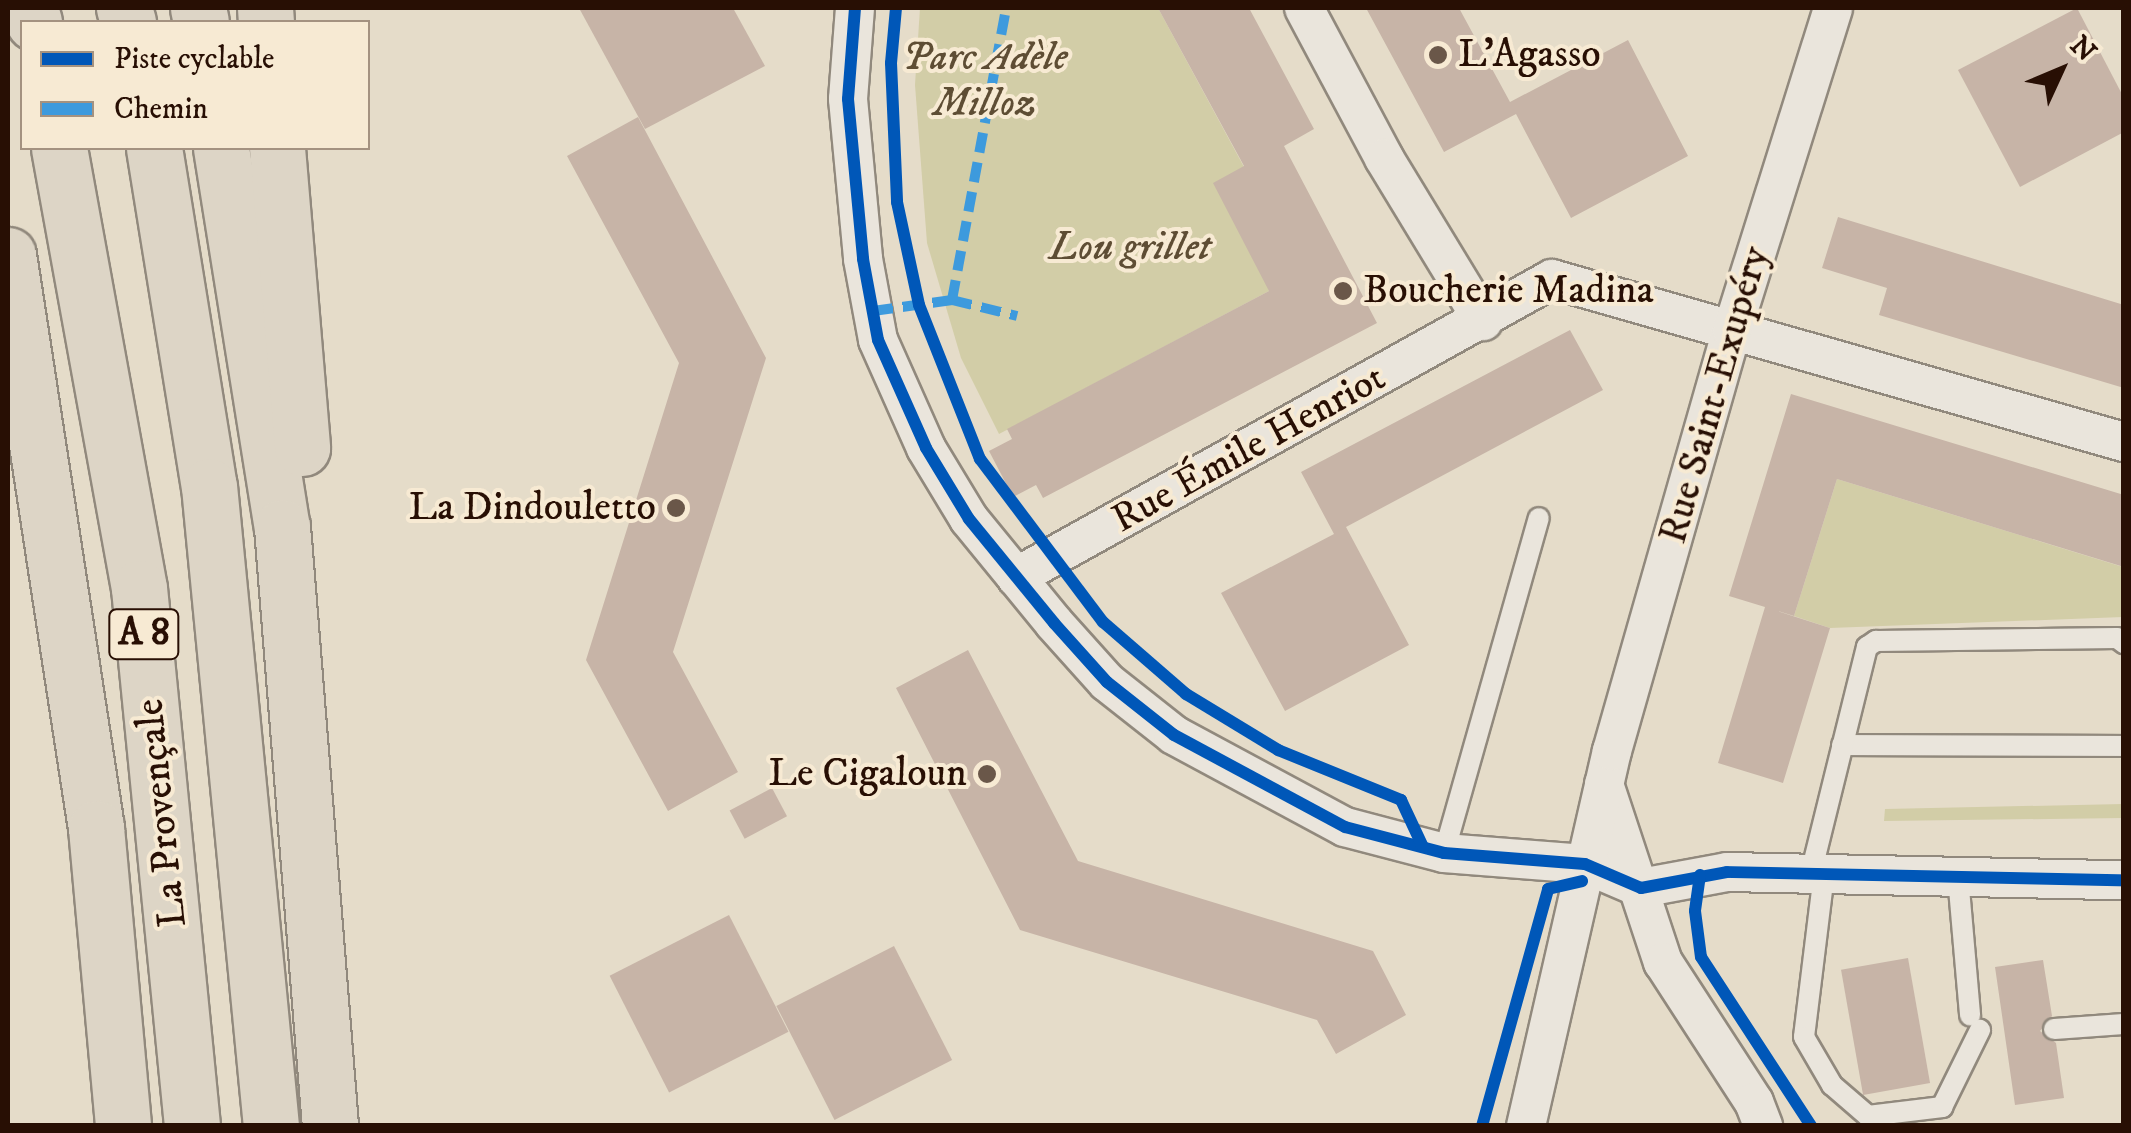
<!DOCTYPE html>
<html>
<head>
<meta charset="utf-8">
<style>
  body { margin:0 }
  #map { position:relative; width:2131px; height:1133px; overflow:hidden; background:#e5dcc9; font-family:"IM FELL DW Pica",serif }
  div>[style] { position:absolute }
  .green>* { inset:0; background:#d2cda7 }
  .building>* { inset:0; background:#c7b4a7; transform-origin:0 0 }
  .roads { filter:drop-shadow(2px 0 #91897d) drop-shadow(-2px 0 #91897d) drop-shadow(0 2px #91897d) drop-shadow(0 -2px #91897d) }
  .lane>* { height:20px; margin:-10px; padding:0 10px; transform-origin:10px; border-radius:10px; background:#eae5dc }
  .street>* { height:38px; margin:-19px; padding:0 19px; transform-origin:19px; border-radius:19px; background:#eae5dc }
  .highway>* { height:55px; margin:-27.5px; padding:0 27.5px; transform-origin:27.5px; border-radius:27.5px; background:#ddd5c6 }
  .quiet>* { height:10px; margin-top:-5px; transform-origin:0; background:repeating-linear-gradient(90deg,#3d9add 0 20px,transparent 0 30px) }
  .cycleway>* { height:12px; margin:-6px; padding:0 6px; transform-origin:6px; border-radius:6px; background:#0057b8 }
  .dots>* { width:28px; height:28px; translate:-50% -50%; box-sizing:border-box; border:5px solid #f7ead3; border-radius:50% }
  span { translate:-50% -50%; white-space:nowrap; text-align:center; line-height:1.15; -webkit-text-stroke:8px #f7ead3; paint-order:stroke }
  .shield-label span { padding:2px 8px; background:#f7ead3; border:2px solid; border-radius:8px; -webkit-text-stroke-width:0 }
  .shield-label { font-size:38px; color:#280f04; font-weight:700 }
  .poi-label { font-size:40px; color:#280f04 }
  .left { translate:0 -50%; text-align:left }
  .right { translate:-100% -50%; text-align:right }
  .park-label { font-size:40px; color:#5e4d34; font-style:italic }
  .street-label { font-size:40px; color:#280f04 }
  .frame { position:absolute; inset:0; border:10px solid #280f04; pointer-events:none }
  .legend { position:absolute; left:20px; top:20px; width:350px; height:130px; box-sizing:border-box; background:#f7ead3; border:2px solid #a49280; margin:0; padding:12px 18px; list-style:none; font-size:30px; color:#280f04 }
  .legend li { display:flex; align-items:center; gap:20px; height:50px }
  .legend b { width:50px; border:2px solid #a49280 }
  .north { position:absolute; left:2011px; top:20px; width:100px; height:100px; -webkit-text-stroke:8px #f7ead3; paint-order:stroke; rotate:46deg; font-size:28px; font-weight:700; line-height:40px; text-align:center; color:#280f04 }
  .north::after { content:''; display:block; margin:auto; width:35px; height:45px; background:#280f04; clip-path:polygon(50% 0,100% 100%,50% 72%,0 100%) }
</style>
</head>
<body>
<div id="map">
  <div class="green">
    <div style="clip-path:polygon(920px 8px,1158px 8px,1244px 167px,1269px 291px,999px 434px,961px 358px,927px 243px,915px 85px)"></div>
    <div style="clip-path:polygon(1837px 479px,2123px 567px,2123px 617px,1830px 628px,1794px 616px)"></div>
    <div style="clip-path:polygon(2123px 804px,2123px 818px,1884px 821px,1885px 809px)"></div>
  </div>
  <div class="building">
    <div style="clip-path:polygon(579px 8px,733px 8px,765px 66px,645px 129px)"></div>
    <div style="clip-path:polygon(1158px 8px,1249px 8px,1314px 129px,1284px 146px,1377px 323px,1043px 498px,1036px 485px,1013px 497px,989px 451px,1012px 439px,1007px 429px,1269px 291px,1213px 183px,1244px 166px)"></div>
    <div style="clip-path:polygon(1366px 8px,1459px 8px,1510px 102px,1628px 40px,1688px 156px,1571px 218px,1516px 114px,1444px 152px)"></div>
    <div style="clip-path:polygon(2077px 8px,2124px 98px,2124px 132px,2020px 187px,1958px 70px)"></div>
    <div style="clip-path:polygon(638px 117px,766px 358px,673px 652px,738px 772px,668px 811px,586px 660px,679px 363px,567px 156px)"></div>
    <div style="clip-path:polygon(1838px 217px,2124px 305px,2124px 388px,1879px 315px,1887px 288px,1822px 268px)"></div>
    <div style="clip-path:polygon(1570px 330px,1603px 390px,1346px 527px,1409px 645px,1285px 711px,1221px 593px,1334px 534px,1301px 472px)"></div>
    <div style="clip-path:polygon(1791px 394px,2124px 495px,2124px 567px,1837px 479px,1794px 616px,1768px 608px,1830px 628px,1783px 783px,1718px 763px,1765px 607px,1729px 596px)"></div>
    <div style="clip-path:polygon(968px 650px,1078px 861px,1373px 951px,1406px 1015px,1336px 1054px,1317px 1020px,1020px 930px,896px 688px)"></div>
    <div style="left:772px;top:788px;width:32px;height:48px;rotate:62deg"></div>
    <div style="left:729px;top:915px;width:131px;height:134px;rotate:63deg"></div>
    <div style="left:894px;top:946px;width:128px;height:132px;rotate:63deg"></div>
    <div style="left:1908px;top:958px;width:127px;height:68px;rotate:80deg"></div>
    <div style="clip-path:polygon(2043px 960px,2052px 1016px,2040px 1031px,2056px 1043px,2064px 1098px,2015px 1105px,1995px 967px)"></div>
  </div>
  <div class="roads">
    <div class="lane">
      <div style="left:1842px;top:745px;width:282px;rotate:0.2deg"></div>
      <div style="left:1444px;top:853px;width:348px;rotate:-74.2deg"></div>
      <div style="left:1811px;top:873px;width:233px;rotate:-76.1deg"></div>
      <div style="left:1867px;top:647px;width:11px;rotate:-34deg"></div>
      <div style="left:1876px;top:641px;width:241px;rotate:-0.7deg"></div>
      <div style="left:2117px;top:638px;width:9px;rotate:36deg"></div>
      <div style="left:1824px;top:874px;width:164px;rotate:97deg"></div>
      <div style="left:1804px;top:1037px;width:56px;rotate:59.7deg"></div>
      <div style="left:1832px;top:1085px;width:48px;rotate:40.7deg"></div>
      <div style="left:1868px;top:1116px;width:75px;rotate:-6.9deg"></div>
      <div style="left:1942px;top:1107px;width:86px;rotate:-63.7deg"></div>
      <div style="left:1958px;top:877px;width:139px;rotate:85deg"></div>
      <div style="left:2054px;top:1029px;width:70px;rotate:-4.1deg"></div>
    </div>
    <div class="street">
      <div style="left:855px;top:8px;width:91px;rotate:94.4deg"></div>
      <div style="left:848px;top:99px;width:161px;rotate:84.6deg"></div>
      <div style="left:863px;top:259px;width:82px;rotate:79.5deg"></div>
      <div style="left:878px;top:340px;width:118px;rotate:66deg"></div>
      <div style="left:926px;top:448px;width:83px;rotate:58.8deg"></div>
      <div style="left:969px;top:519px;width:134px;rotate:50.7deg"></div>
      <div style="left:1054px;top:623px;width:79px;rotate:48.1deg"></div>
      <div style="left:1107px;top:682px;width:85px;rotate:38.3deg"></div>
      <div style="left:1174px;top:735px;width:194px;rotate:28.3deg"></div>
      <div style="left:1345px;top:827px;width:102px;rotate:14.7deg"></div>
      <div style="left:1444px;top:853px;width:141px;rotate:4.5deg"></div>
      <div style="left:1585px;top:864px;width:61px;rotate:23.2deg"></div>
      <div style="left:1641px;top:888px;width:87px;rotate:-10.5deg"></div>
      <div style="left:1727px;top:872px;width:397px;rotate:1.2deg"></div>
      <div style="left:1304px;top:8px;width:170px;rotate:61.9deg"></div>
      <div style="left:1384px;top:158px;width:191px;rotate:58.7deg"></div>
      <div style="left:1016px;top:577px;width:613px;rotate:-29.07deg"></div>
      <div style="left:1552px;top:279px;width:595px;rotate:15.91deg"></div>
      <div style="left:1604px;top:784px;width:188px;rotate:71.7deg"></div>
      <div style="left:1663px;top:962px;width:167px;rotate:57deg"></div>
      <div style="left:1754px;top:1102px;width:26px;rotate:69deg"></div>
      <div style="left:1526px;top:1126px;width:385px;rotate:-77.1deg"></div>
      <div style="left:1612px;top:751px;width:437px;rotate:-74.1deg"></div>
      <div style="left:1732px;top:331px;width:338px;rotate:-72.6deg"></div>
    </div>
    <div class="highway">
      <div style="left:30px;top:8px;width:15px;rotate:74deg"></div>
      <div style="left:124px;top:8px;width:15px;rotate:74deg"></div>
      <div style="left:198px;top:8px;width:14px;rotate:78deg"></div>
      <div style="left:265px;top:8px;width:14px;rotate:86deg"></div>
      <div style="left:59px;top:148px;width:447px;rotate:79.7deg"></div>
      <div style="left:139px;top:588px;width:541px;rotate:84.37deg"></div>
      <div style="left:154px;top:148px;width:342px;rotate:80.8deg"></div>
      <div style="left:209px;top:486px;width:643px;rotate:84.47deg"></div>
      <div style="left:221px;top:148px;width:384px;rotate:80.9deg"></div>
      <div style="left:282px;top:527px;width:601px;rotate:85.42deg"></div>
      <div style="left:277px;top:148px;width:301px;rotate:85.2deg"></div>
      <div style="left:8px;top:255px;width:580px;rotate:81.27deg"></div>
      <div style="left:96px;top:828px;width:299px;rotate:84.8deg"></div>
    </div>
  </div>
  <div class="quiet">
    <div style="left:952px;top:300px;width:297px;rotate:-79.5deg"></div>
    <div style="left:873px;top:311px;width:80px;rotate:-7.9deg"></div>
    <div style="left:952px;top:300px;width:67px;rotate:13.8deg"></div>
  </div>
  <div class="cycleway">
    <div style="left:855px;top:8px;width:91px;rotate:94.4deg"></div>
    <div style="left:848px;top:99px;width:161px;rotate:84.6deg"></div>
    <div style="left:863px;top:259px;width:82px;rotate:79.5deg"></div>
    <div style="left:878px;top:340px;width:118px;rotate:66deg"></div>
    <div style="left:926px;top:448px;width:83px;rotate:58.8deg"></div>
    <div style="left:969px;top:519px;width:134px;rotate:50.7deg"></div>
    <div style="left:1054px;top:623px;width:79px;rotate:48.1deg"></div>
    <div style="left:1107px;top:682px;width:85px;rotate:38.3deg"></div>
    <div style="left:1174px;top:735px;width:194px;rotate:28.3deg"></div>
    <div style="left:1345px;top:827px;width:102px;rotate:14.7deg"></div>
    <div style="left:1444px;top:853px;width:141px;rotate:4.5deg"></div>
    <div style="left:1585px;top:864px;width:61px;rotate:23.2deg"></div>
    <div style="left:1641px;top:888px;width:87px;rotate:-10.5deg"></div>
    <div style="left:1727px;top:872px;width:397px;rotate:1.2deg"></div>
    <div style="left:896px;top:8px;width:55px;rotate:95.2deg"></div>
    <div style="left:891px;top:63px;width:139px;rotate:87.5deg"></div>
    <div style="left:897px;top:202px;width:105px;rotate:77.9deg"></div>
    <div style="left:919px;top:305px;width:166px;rotate:68.4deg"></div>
    <div style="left:980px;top:459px;width:204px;rotate:53deg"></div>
    <div style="left:1103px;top:622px;width:110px;rotate:40.9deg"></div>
    <div style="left:1186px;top:694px;width:108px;rotate:31.3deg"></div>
    <div style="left:1278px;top:750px;width:133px;rotate:22.1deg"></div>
    <div style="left:1401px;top:800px;width:52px;rotate:64.9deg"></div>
    <div style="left:1700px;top:875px;width:36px;rotate:98deg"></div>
    <div style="left:1695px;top:911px;width:46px;rotate:82.6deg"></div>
    <div style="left:1701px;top:957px;width:202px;rotate:56.9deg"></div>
    <div style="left:1482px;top:1126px;width:246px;rotate:-74.4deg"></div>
    <div style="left:1548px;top:889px;width:35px;rotate:-13deg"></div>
  </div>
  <div class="dots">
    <div style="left:1438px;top:55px;background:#6a5749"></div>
    <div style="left:1343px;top:291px;background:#6a5749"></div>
    <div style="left:676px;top:508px;background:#6a5749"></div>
    <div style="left:987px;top:774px;background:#6a5749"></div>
  </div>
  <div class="shield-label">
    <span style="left:144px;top:634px">A 8</span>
  </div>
  <div class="poi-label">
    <span class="left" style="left:1458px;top:55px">L’Agasso</span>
    <span class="left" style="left:1363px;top:291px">Boucherie Madina</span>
    <span class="right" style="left:656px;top:508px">La Dindouletto</span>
    <span class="right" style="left:967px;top:774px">Le Cigaloun</span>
  </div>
  <div class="park-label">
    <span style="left:985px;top:81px">Parc Adèle<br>Milloz</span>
    <span style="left:1130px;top:248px">Lou grillet</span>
  </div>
  <div class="street-label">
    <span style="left:1715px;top:395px;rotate:-74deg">Rue Saint-Exupéry</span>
    <span style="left:1249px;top:449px;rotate:-29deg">Rue Émile Henriot</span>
    <span style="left:162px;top:813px;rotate:-96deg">La Provençale</span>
  </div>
  <div class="frame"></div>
  <ul class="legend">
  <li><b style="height:12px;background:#0057b8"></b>Piste cyclable</li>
  <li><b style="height:12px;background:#3d9add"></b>Chemin</li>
  </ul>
  <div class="north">N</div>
</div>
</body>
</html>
